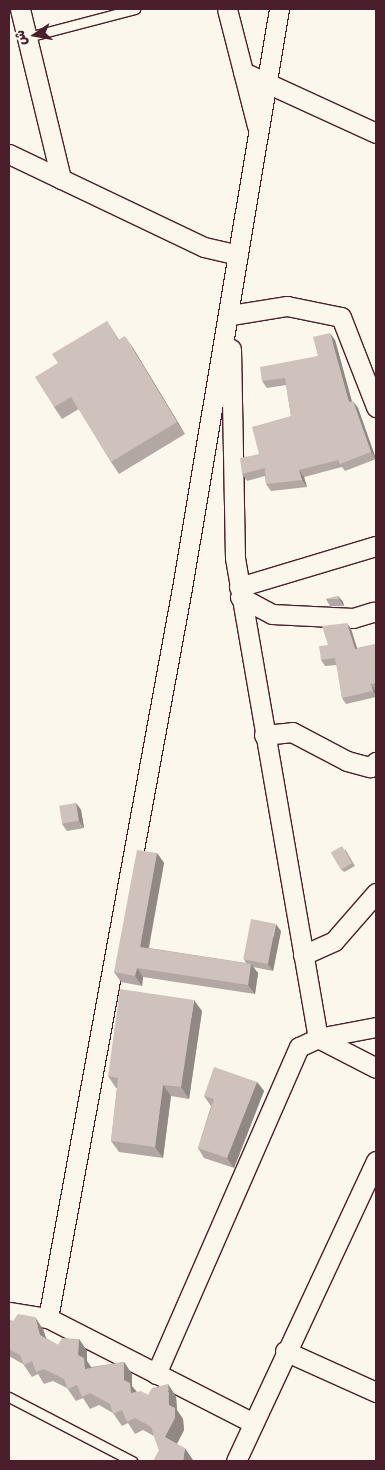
<!DOCTYPE html>
<html>
<head>
<meta charset="utf-8">
<style>
  body { margin:0 }
  #map { position:relative; width:385px; height:1470px; overflow:hidden; background:#fbf7ec; font-family:Mali,"Playpen Sans Arabic",sans-serif }
  div>[style] { position:absolute }
  .roads { filter:drop-shadow(1px 0 #4a1f2b) drop-shadow(-1px 0 #4a1f2b) drop-shadow(0 1px #4a1f2b) drop-shadow(0 -1px #4a1f2b) }
  .lane>* { height:9px; margin:-4.5px; padding:0 4.5px; transform-origin:4.5px; border-radius:4.5px; background:#fbf7ec }
  .street>* { height:19px; margin:-9.5px; padding:0 9.5px; transform-origin:9.5px; border-radius:9.5px; background:#fbf7ec }
  .wall>* { inset:0; background:#b2a7a2 }
  .shaded-wall>* { inset:0; background:#918884 }
  .building>* { inset:0; background:#cfc2bc; transform-origin:0 0 }
  span { translate:-50% -50%; white-space:nowrap; text-align:center; line-height:1.15; -webkit-text-stroke:4px #fbf7ec; paint-order:stroke }
  .frame { position:absolute; inset:0; border:10px solid #4a1f2b; pointer-events:none }
  .north { position:absolute; left:10px; top:10px; width:50px; height:50px; -webkit-text-stroke:4px #fbf7ec; paint-order:stroke; rotate:258deg; font-size:14px; font-weight:700; line-height:20px; text-align:center; color:#4a1f2b }
  .north::after { content:''; display:block; margin:auto; width:18px; height:22px; background:#4a1f2b; clip-path:polygon(50% 0,100% 100%,50% 72%,0 100%) }
</style>
</head>
<body>
<div id="map">
  <div class="roads">
    <div class="lane">
      <div style="left:28px;top:37px;width:111px;rotate:-14.7deg"></div>
      <div style="left:9px;top:1397px;width:139px;rotate:27.5deg"></div>
    </div>
    <div class="street">
      <div style="left:20px;top:9px;width:175px;rotate:76.4deg"></div>
      <div style="left:227px;top:9px;width:121px;rotate:75.6deg"></div>
      <div style="left:243px;top:72px;width:146px;rotate:24.6deg"></div>
      <div style="left:9px;top:154px;width:216px;rotate:25.5deg"></div>
      <div style="left:204px;top:247px;width:35px;rotate:13deg"></div>
      <div style="left:231px;top:315px;width:57px;rotate:-9.1deg"></div>
      <div style="left:287px;top:306px;width:55px;rotate:11.5deg"></div>
      <div style="left:341px;top:317px;width:97px;rotate:68.7deg"></div>
      <div style="left:231px;top:349px;width:209px;rotate:88.9deg"></div>
      <div style="left:235px;top:558px;width:487px;rotate:80.2deg"></div>
      <div style="left:239px;top:587px;width:143px;rotate:-16.7deg"></div>
      <div style="left:240px;top:597px;width:36px;rotate:28deg"></div>
      <div style="left:272px;top:614px;width:81px;rotate:2.8deg"></div>
      <div style="left:353px;top:618px;width:21px;rotate:-17deg"></div>
      <div style="left:264px;top:735px;width:28px;rotate:-6deg"></div>
      <div style="left:292px;top:732px;width:62px;rotate:27.8deg"></div>
      <div style="left:347px;top:761px;width:24px;rotate:15deg"></div>
      <div style="left:370px;top:767px;width:8px;rotate:-40deg"></div>
      <div style="left:303px;top:955px;width:34px;rotate:-24deg"></div>
      <div style="left:334px;top:941px;width:64px;rotate:-48.8deg"></div>
      <div style="left:318px;top:1038px;width:65px;rotate:27.3deg"></div>
      <div style="left:9px;top:1312px;width:39px;rotate:9deg"></div>
      <div style="left:48px;top:1318px;width:230px;rotate:27.1deg"></div>
      <div style="left:48px;top:1318px;width:742px;rotate:-79.6deg"></div>
      <div style="left:182px;top:588px;width:587px;rotate:-80.49deg"></div>
      <div style="left:285px;top:1351px;width:100px;rotate:24.3deg"></div>
      <div style="left:156px;top:1374px;width:357px;rotate:-66.4deg"></div>
      <div style="left:299px;top:1047px;width:21px;rotate:-25deg"></div>
      <div style="left:318px;top:1038px;width:59px;rotate:-10.7deg"></div>
      <div style="left:236px;top:1461px;width:331px;rotate:-65deg"></div>
    </div>
  </div>
  <div class="wall">
    <div style="clip-path:polygon(107px 321px,119px 340px,133px 348px,185px 434px,119px 474px,111px 462px,79px 409px,62px 419px,54px 407px,58px 363px)"></div>
    <div style="clip-path:polygon(335px 340px,352px 402px,358px 408px,376px 459px,345px 471px,342px 467px,304px 477px,307px 487px,271px 491px,266px 484px,265px 476px,247px 481px,242px 474px,291px 416px,286px 385px,267px 388px,262px 381px,318px 356px)"></div>
    <div style="clip-path:polygon(338px 596px,343px 602px,344px 606px,330px 606px,326px 599px)"></div>
    <div style="clip-path:polygon(351px 629px,357px 648px,376px 644px,376px 690px,375px 690px,376px 697px,346px 704px,342px 698px,337px 665px,325px 666px,321px 660px,328px 645px)"></div>
    <div style="clip-path:polygon(76px 803px,81px 810px,84px 828px,67px 831px,62px 824px)"></div>
    <div style="clip-path:polygon(345px 849px,355px 866px,344px 872px,341px 869px)"></div>
    <div style="clip-path:polygon(157px 853px,164px 863px,149px 948px,246px 963px,244px 959px,281px 931px,273px 971px,253px 967px,258px 973px,255px 994px,143px 977px,142px 986px,121px 982px,114px 972px)"></div>
    <div style="clip-path:polygon(202px 1011px,189px 1099px,171px 1096px,163px 1158px,119px 1152px,111px 1141px,117px 1088px,116px 1088px,108px 1076px)"></div>
    <div style="clip-path:polygon(257px 1082px,264px 1091px,234px 1168px,204px 1158px,198px 1148px,211px 1106px,204px 1096px)"></div>
    <div style="clip-path:polygon(9px 1320px,43px 1329px,46px 1338px,58px 1345px,79px 1339px,87px 1351px,87px 1361px,91px 1367px,124px 1362px,132px 1374px,132px 1386px,137px 1392px,148px 1395px,176px 1396px,177px 1410px,183px 1419px,184px 1430px,177px 1444px,193px 1460px,159px 1450px,154px 1436px,143px 1430px,135px 1434px,128px 1423px,122px 1426px,113px 1413px,99px 1405px,90px 1409px,83px 1398px,76px 1401px,67px 1388px,53px 1381px,44px 1384px,38px 1374px,32px 1377px,23px 1364px,9px 1356px)"></div>
  </div>
  <div class="shaded-wall">
    <div style="clip-path:polygon(330px 333px,335px 340px,354px 409px,349px 402px)"></div>
    <div style="clip-path:polygon(125px 336px,133px 348px,185px 434px,177px 422px)"></div>
    <div style="clip-path:polygon(353px 401px,358px 408px,376px 459px,371px 452px)"></div>
    <div style="clip-path:polygon(299px 470px,304px 477px,307px 487px,302px 480px)"></div>
    <div style="clip-path:polygon(338px 596px,343px 602px,344px 606px,339px 599px)"></div>
    <div style="clip-path:polygon(347px 623px,351px 629px,359px 655px,355px 649px)"></div>
    <div style="clip-path:polygon(371px 684px,375px 690px,376px 695px,373px 691px)"></div>
    <div style="clip-path:polygon(76px 803px,81px 810px,84px 828px,79px 821px)"></div>
    <div style="clip-path:polygon(157px 853px,164px 863px,147px 956px,140px 947px)"></div>
    <div style="clip-path:polygon(276px 924px,281px 931px,273px 971px,268px 964px)"></div>
    <div style="clip-path:polygon(251px 964px,258px 973px,255px 994px,248px 985px)"></div>
    <div style="clip-path:polygon(137px 968px,143px 977px,142px 986px,135px 976px)"></div>
    <div style="clip-path:polygon(194px 1000px,202px 1011px,189px 1099px,181px 1087px)"></div>
    <div style="clip-path:polygon(257px 1082px,264px 1091px,234px 1168px,227px 1158px)"></div>
    <div style="clip-path:polygon(163px 1085px,171px 1096px,163px 1158px,155px 1147px)"></div>
    <div style="clip-path:polygon(35px 1317px,43px 1329px,49px 1347px,40px 1335px)"></div>
    <div style="clip-path:polygon(79px 1339px,87px 1351px,87px 1361px,93px 1370px,85px 1369px,78px 1355px)"></div>
    <div style="clip-path:polygon(124px 1362px,132px 1374px,132px 1386px,138px 1394px,131px 1393px,124px 1380px)"></div>
    <div style="clip-path:polygon(168px 1384px,176px 1396px,177px 1410px,183px 1419px,184px 1430px,174px 1449px,165px 1437px,169px 1405px)"></div>
    <div style="clip-path:polygon(185px 1448px,193px 1460px,193px 1461px,183px 1461px)"></div>
  </div>
  <div class="building">
    <div style="clip-path:polygon(107px 321px,118px 340px,125px 336px,177px 422px,111px 462px,71px 397px,54px 407px,35px 377px,58px 363px,52px 354px)"></div>
    <div style="clip-path:polygon(330px 333px,349px 402px,353px 401px,371px 452px,340px 464px,338px 460px,299px 470px,302px 480px,266px 484px,265px 468px,242px 474px,240px 458px,259px 454px,252px 427px,291px 416px,285px 378px,262px 381px,260px 367px,318px 356px,313px 337px)"></div>
    <div style="clip-path:polygon(338px 596px,339px 599px,326px 599px)"></div>
    <div style="clip-path:polygon(347px 623px,355px 649px,376px 644px,376px 683px,371px 684px,373px 691px,342px 698px,335px 658px,321px 660px,319px 646px,328px 645px,322px 626px)"></div>
    <div style="left:76px;top:803px;width:18px;height:17px;rotate:81deg"></div>
    <div style="left:342px;top:846px;width:20px;height:13px;rotate:60deg"></div>
    <div style="clip-path:polygon(137px 850px,157px 853px,140px 947px,251px 964px,248px 985px,137px 968px,135px 976px,114px 972px)"></div>
    <div style="left:251px;top:919px;width:25px;height:41px;rotate:11deg"></div>
    <div style="clip-path:polygon(120px 989px,194px 1000px,181px 1087px,163px 1085px,155px 1147px,111px 1141px,118px 1078px,108px 1076px)"></div>
    <div style="clip-path:polygon(214px 1067px,257px 1082px,227px 1158px,198px 1148px,214px 1099px,204px 1096px)"></div>
    <div style="clip-path:polygon(18px 1314px,35px 1317px,40px 1335px,58px 1345px,62px 1338px,79px 1339px,78px 1355px,84px 1358px,85px 1369px,124px 1362px,124px 1380px,130px 1383px,131px 1393px,141px 1391px,148px 1395px,152px 1388px,168px 1384px,169px 1405px,175px 1408px,175px 1418px,165px 1437px,185px 1448px,183px 1461px,153px 1461px,159px 1450px,151px 1427px,135px 1418px,127px 1422px,122px 1410px,113px 1414px,110px 1404px,90px 1393px,82px 1397px,77px 1385px,68px 1389px,64px 1379px,44px 1369px,36px 1372px,32px 1361px,24px 1365px,20px 1355px,9px 1349px,9px 1320px,13px 1321px)"></div>
  </div>
  <div class="frame"></div>
  <div class="north">ش</div>
</div>
</body>
</html>
